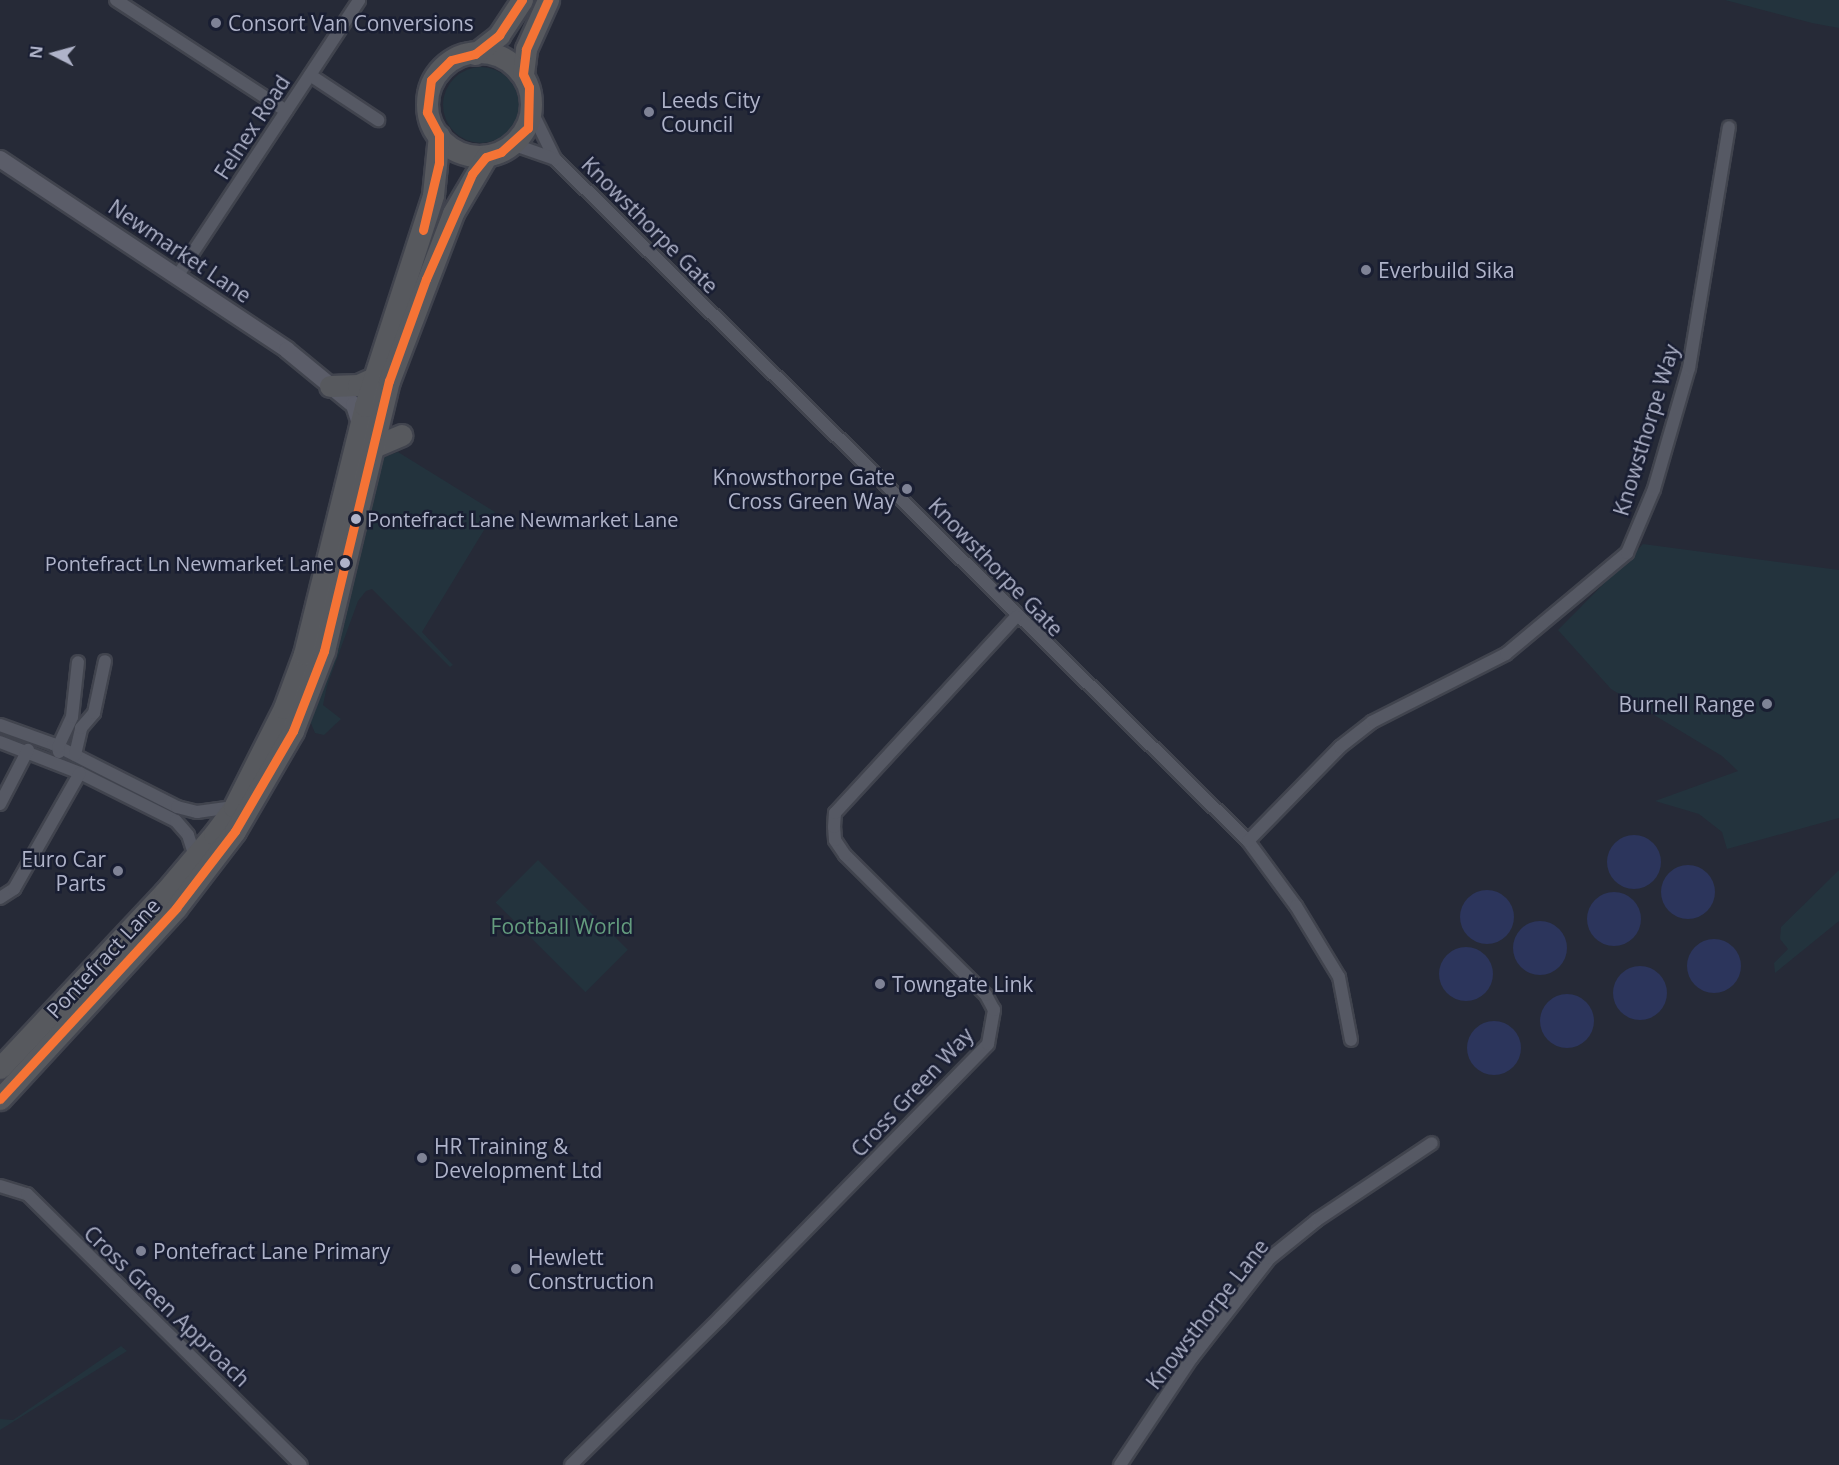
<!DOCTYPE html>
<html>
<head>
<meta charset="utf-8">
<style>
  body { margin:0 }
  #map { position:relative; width:1839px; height:1465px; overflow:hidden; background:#262a37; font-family:"Open Sans",sans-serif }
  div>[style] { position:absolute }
  .green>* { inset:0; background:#23333d; transform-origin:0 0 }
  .round { border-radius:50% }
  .water>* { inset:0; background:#2c355c }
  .roads { filter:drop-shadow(2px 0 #41444e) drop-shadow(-2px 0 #41444e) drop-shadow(0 2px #41444e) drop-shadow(0 -2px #41444e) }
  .street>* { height:12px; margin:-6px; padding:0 6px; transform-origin:6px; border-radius:6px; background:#565964 }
  .secondary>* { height:16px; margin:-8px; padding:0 8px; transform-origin:8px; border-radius:8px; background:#5b5d69 }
  .highway>* { height:21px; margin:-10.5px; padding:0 10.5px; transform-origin:10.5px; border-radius:10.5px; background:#57595e }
  .highway>.ring { margin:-10.5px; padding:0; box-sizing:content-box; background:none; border:21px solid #57595e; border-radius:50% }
  .bus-1>* { height:9px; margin:-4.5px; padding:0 4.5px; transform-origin:4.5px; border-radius:4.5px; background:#f57335 }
  .dots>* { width:16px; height:16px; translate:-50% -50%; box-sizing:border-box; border:3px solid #191e32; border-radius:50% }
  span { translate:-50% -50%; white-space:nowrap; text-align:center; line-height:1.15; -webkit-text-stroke:5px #191e32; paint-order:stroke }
  .bus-label { font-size:20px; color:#afb3c9 }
  .left { translate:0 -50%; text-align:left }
  .right { translate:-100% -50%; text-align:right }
  .poi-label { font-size:21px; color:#afb3c9 }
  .street-label { font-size:21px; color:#afb3c9 }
  .park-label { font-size:21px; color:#649c7e }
  .north { position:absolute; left:24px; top:24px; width:60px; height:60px; -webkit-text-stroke:4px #191e32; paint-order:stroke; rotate:276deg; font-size:16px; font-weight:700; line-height:24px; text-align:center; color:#afb3c9 }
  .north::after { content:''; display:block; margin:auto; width:21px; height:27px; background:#afb3c9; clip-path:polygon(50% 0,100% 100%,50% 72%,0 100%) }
</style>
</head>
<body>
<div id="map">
  <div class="green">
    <div style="clip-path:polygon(1725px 0,1839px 0,1839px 28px,1812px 23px)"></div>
    <div class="round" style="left:443px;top:67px;width:76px;height:76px"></div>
    <div style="clip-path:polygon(398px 452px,495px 512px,422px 632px,453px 665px,450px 667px,372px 589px,366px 591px,358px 601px,327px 686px,323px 705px,341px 719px,324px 735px,315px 733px,310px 721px,345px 613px,357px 565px,360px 530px,381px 458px)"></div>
    <div style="clip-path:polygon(1643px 544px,1839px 570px,1839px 818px,1727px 849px,1722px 832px,1699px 814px,1655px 801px,1738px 771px,1722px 756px,1611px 689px,1558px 630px)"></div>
    <div style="left:538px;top:860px;width:127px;height:60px;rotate:45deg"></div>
    <div style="clip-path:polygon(1839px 870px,1839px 921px,1775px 973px,1774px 963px,1788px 949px,1780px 939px,1781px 927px)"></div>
    <div style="clip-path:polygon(121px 1346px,127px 1351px,0 1430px,0 1419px,13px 1420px)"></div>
  </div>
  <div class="water">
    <div class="round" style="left:1607px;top:835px;width:54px;height:54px"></div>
    <div class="round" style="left:1661px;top:865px;width:54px;height:54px"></div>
    <div class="round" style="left:1460px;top:890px;width:54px;height:54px"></div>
    <div class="round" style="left:1587px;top:892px;width:54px;height:54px"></div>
    <div class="round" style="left:1513px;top:921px;width:54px;height:54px"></div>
    <div class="round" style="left:1687px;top:939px;width:54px;height:54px"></div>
    <div class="round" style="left:1439px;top:947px;width:54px;height:54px"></div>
    <div class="round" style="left:1613px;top:966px;width:54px;height:54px"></div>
    <div class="round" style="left:1540px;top:994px;width:54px;height:54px"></div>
    <div class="round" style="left:1467px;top:1021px;width:54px;height:54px"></div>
  </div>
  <div class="roads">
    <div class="street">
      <div style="left:116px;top:0;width:203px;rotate:33.1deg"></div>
      <div style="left:310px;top:75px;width:82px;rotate:33.5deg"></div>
      <div style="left:531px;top:110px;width:55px;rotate:63.9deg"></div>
      <div style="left:555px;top:159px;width:972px;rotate:44.54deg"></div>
      <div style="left:1248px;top:841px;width:81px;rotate:53.6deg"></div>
      <div style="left:1296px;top:906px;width:83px;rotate:58.8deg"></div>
      <div style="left:1339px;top:977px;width:64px;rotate:79.2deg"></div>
      <div style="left:512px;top:144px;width:46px;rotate:19.2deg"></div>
      <div style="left:178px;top:275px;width:329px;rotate:-56.6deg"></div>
      <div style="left:0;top:725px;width:56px;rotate:19.7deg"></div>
      <div style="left:53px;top:744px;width:139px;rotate:26.9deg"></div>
      <div style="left:177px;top:807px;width:21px;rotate:14deg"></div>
      <div style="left:197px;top:812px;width:37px;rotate:-8deg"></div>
      <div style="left:0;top:742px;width:86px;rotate:21.2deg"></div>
      <div style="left:80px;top:773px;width:107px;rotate:26.6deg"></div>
      <div style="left:176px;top:821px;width:18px;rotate:49deg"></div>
      <div style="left:188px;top:835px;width:23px;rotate:72deg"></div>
      <div style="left:59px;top:752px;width:5px;rotate:-101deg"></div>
      <div style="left:58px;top:747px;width:33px;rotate:-65deg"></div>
      <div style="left:72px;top:717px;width:55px;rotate:-83.8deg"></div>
      <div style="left:75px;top:755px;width:28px;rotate:-77deg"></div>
      <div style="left:81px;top:728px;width:20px;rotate:-49deg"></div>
      <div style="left:94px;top:713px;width:53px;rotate:-78.1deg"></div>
      <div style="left:0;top:804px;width:61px;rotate:-62.6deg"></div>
      <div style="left:1248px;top:841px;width:132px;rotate:-45.6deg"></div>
      <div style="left:1340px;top:747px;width:41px;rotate:-38deg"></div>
      <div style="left:1372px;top:722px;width:150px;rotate:-26.9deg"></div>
      <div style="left:1506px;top:654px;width:158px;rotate:-39.9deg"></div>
      <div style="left:1627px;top:553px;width:69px;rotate:-67.1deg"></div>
      <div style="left:1654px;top:489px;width:126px;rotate:-73.9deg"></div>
      <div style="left:1689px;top:368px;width:244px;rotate:-80.6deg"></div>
      <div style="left:0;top:898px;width:17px;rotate:-33deg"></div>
      <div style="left:14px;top:889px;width:133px;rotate:-60.4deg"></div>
      <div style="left:0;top:1186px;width:28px;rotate:17deg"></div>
      <div style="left:27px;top:1194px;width:385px;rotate:44.7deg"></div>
      <div style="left:571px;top:1465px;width:209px;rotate:-44.6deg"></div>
      <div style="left:720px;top:1318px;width:383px;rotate:-45.6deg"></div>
      <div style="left:988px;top:1044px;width:35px;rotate:-80deg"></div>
      <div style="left:994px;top:1010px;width:17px;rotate:-118deg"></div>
      <div style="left:986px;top:995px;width:199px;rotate:-135.2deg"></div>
      <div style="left:845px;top:855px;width:18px;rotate:-124deg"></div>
      <div style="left:835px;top:840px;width:13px;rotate:-94deg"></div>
      <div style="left:834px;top:827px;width:14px;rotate:-86deg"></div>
      <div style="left:835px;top:813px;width:267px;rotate:-47.3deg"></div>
      <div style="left:1120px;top:1465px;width:128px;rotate:-56.2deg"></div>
      <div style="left:1191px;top:1359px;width:128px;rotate:-52deg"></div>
      <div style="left:1270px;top:1258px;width:60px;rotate:-39deg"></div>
      <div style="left:1317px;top:1220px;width:138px;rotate:-33.8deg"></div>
    </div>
    <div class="secondary">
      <div style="left:0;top:159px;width:345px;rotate:33.6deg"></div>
      <div style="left:287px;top:350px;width:87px;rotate:39.4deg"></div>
      <div style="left:354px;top:405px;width:20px;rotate:72deg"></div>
    </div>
    <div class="highway">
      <div class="ring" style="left:427px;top:52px;width:83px;height:83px"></div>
      <div style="left:475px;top:54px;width:31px;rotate:-38deg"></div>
      <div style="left:499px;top:35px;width:42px;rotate:-56.7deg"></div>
      <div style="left:523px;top:74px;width:25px;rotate:-83deg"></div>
      <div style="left:526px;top:49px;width:54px;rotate:-65.8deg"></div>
      <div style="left:330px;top:386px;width:28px;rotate:-2deg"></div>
      <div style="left:358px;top:385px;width:17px;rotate:-24deg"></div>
      <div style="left:371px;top:448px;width:33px;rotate:-23deg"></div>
      <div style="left:0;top:1068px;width:240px;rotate:-46.9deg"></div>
      <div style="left:164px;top:893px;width:77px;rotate:-49.7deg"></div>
      <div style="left:214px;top:834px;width:34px;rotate:-53deg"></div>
      <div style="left:234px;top:807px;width:111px;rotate:-63.2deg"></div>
      <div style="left:284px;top:708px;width:58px;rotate:-69.7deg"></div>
      <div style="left:304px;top:654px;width:255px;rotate:-76.2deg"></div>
      <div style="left:365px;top:406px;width:222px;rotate:-72.1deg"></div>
      <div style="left:433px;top:195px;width:60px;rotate:-84.3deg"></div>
      <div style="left:0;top:1099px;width:260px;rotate:-47.3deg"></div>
      <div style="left:176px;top:908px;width:97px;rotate:-52.5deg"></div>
      <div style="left:235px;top:831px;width:116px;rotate:-59.9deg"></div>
      <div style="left:293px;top:731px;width:86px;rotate:-68.8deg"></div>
      <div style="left:324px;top:651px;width:278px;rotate:-76.5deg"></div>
      <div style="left:389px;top:381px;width:180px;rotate:-69.1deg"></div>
      <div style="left:453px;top:213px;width:65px;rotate:-59.5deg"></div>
    </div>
  </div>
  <div class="bus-1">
    <div style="left:423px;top:230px;width:69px;rotate:-76.6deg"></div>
    <div style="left:439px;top:163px;width:28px;rotate:-90deg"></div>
    <div style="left:439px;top:135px;width:26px;rotate:-118deg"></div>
    <div style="left:427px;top:112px;width:32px;rotate:-83deg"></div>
    <div style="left:431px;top:80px;width:28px;rotate:-45deg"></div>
    <div style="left:451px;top:60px;width:25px;rotate:-14deg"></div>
    <div style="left:475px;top:54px;width:31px;rotate:-38deg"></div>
    <div style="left:499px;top:35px;width:42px;rotate:-56.7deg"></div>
    <div style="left:0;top:1099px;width:260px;rotate:-47.3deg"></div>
    <div style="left:176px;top:908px;width:97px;rotate:-52.5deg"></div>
    <div style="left:235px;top:831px;width:116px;rotate:-59.9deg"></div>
    <div style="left:293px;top:731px;width:86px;rotate:-68.8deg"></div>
    <div style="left:324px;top:651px;width:278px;rotate:-76.5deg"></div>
    <div style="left:389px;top:381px;width:109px;rotate:-70.1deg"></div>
    <div style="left:426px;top:279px;width:115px;rotate:-66.3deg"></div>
    <div style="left:472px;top:174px;width:22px;rotate:-51deg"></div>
    <div style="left:486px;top:157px;width:16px;rotate:-18deg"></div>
    <div style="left:501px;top:152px;width:36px;rotate:-42deg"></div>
    <div style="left:528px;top:128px;width:41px;rotate:-88.6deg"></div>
    <div style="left:529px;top:87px;width:14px;rotate:-115deg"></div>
    <div style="left:523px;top:74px;width:25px;rotate:-83deg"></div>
    <div style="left:526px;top:49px;width:54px;rotate:-65.8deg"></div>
  </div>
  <div class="dots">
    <div style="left:216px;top:23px;background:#7f8396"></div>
    <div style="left:649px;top:112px;background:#7f8396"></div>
    <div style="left:1366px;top:270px;background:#7f8396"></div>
    <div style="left:907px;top:489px;background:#7f8396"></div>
    <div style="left:356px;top:519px;background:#afb3c9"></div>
    <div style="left:345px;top:563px;background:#afb3c9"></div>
    <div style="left:1767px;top:704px;background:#7f8396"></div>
    <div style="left:118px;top:871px;background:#7f8396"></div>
    <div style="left:880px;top:984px;background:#7f8396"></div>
    <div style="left:422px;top:1158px;background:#7f8396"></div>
    <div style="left:141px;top:1251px;background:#7f8396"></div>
    <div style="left:516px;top:1269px;background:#7f8396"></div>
  </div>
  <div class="bus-label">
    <span class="left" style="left:367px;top:519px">Pontefract Lane Newmarket Lane</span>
    <span class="right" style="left:334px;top:563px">Pontefract Ln Newmarket Lane</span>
  </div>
  <div class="poi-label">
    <span class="left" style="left:228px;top:23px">Consort Van Conversions</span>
    <span class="left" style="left:661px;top:112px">Leeds City<br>Council</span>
    <span class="left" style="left:1378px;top:270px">Everbuild Sika</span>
    <span class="right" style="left:895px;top:489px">Knowsthorpe Gate<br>Cross Green Way</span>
    <span class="right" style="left:1755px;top:704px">Burnell Range</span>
    <span class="right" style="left:106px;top:871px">Euro Car<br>Parts</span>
    <span class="left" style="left:892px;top:984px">Towngate Link</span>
    <span class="left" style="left:434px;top:1158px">HR Training &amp;<br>Development Ltd</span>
    <span class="left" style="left:153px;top:1251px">Pontefract Lane Primary</span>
    <span class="left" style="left:528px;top:1269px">Hewlett<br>Construction</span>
  </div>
  <div class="street-label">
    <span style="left:252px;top:127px;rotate:-57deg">Felnex Road</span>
    <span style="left:650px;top:225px;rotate:45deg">Knowsthorpe Gate</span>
    <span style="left:180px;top:251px;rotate:34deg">Newmarket Lane</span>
    <span style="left:1646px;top:430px;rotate:-73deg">Knowsthorpe Way</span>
    <span style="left:996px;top:567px;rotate:46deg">Knowsthorpe Gate</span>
    <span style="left:103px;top:958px;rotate:-47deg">Pontefract Lane</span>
    <span style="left:912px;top:1092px;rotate:-47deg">Cross Green Way</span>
    <span style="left:167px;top:1306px;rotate:44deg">Cross Green Approach</span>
    <span style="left:1207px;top:1314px;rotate:-52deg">Knowsthorpe Lane</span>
  </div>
  <div class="park-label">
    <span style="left:562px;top:926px">Football World</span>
  </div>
  <div class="north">N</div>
</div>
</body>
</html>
